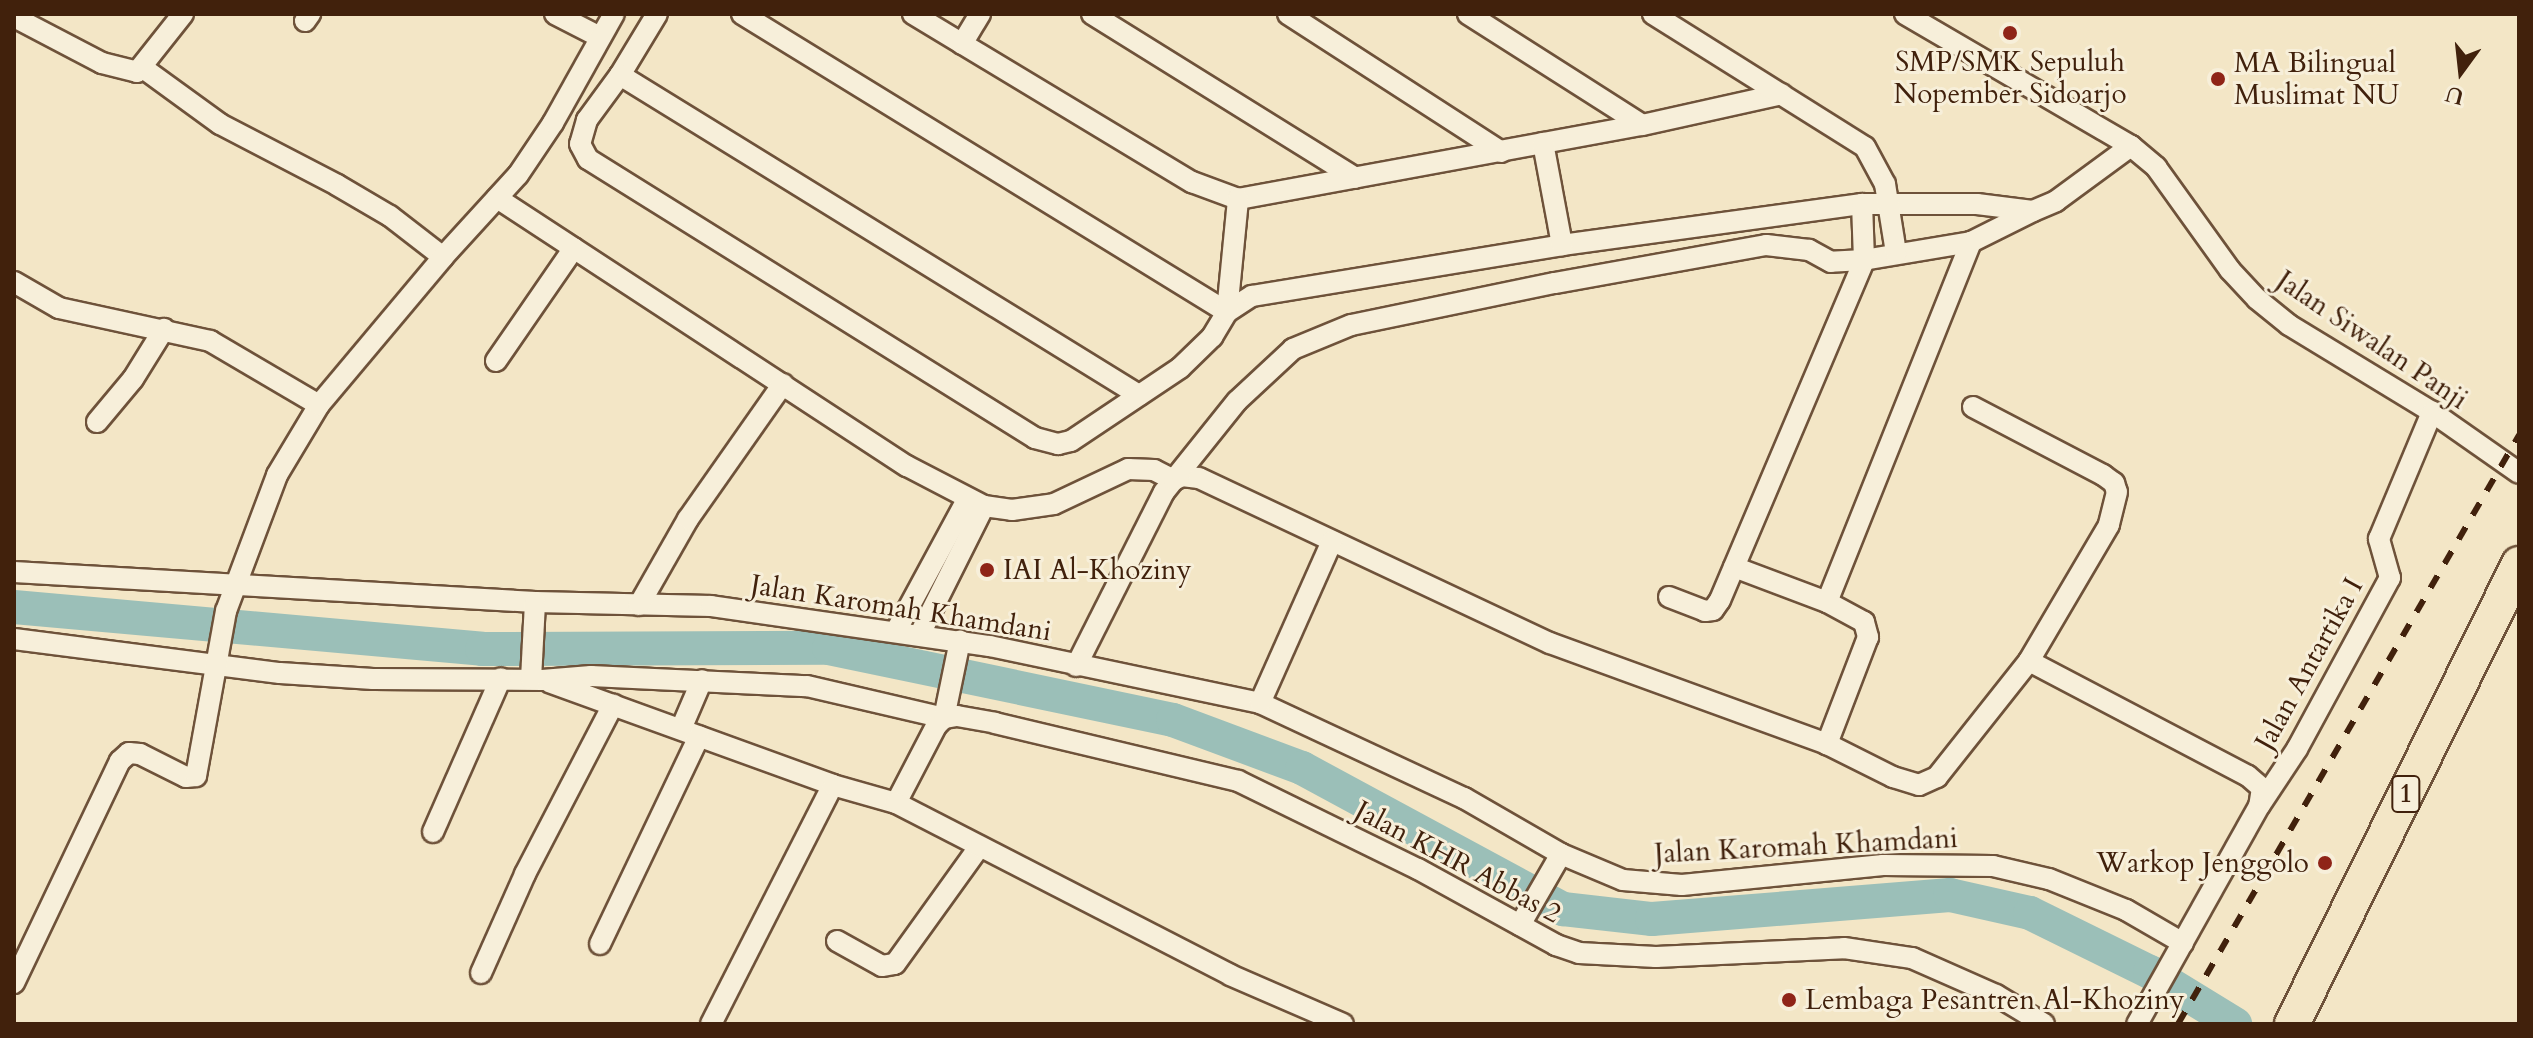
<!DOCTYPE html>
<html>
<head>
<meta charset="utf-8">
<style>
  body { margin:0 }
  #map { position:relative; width:2533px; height:1038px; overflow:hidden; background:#f3e6c6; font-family:Cardo,serif }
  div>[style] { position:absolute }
  .river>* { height:34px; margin:-17px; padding:0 17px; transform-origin:17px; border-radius:17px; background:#9bbfb8 }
  .roads { filter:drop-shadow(2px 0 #6e523a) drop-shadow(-2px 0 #6e523a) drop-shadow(0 2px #6e523a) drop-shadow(0 -2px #6e523a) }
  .minor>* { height:20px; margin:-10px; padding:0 10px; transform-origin:10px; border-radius:10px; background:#f7efda }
  .trunk>* { height:34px; margin:-17px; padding:0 17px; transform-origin:17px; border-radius:17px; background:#f3e6c6 }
  .rail>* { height:6px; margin-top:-3px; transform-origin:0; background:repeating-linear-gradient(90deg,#41210c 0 14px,transparent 0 28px) }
  .dots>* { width:22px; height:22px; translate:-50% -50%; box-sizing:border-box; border:4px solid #f7efda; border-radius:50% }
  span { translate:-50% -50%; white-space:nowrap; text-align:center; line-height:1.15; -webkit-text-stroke:6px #f7efda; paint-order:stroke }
  .shield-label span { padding:2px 6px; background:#f7efda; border:2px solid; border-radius:6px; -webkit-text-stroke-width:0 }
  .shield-label { font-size:26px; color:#41210c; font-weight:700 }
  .poi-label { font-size:28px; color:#41210c }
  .left { translate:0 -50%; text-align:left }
  .right { translate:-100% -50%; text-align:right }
  .street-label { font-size:28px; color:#41210c }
  .frame { position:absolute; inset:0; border:16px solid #41210c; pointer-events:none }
  .north { position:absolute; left:2421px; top:32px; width:80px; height:80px; -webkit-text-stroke:6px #f7efda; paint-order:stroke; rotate:195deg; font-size:22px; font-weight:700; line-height:32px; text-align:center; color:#41210c }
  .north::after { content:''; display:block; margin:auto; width:28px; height:36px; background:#41210c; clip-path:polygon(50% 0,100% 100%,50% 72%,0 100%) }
</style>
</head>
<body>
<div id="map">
  <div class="river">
    <div style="left:14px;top:607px;width:470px;rotate:5.1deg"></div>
    <div style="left:482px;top:649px;width:347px;rotate:-0.2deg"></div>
    <div style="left:829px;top:648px;width:351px;rotate:11.8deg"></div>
    <div style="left:1173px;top:720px;width:138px;rotate:20.4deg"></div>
    <div style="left:1302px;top:768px;width:297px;rotate:28.4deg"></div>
    <div style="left:1563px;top:909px;width:90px;rotate:6.4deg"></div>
    <div style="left:1652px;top:919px;width:299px;rotate:-4.6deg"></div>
    <div style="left:1950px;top:895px;width:82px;rotate:12.7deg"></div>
    <div style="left:2030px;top:913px;width:134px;rotate:26.2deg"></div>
    <div style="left:2150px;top:972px;width:100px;rotate:31.5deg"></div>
  </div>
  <div class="roads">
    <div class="minor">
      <div style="left:555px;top:14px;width:51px;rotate:27.1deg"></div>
      <div style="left:657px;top:14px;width:71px;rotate:121.2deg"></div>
      <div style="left:620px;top:75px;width:56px;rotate:126.3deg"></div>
      <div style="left:587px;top:120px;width:25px;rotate:106deg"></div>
      <div style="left:580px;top:144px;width:17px;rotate:62deg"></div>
      <div style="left:588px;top:159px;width:527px;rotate:31.97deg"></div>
      <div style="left:1035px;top:438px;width:24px;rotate:15deg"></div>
      <div style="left:1058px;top:444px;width:13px;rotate:-13deg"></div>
      <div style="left:1071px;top:441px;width:131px;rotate:-33.8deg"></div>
      <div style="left:1180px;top:368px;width:45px;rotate:-44.1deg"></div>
      <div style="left:1212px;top:337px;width:29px;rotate:-59deg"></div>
      <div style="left:1227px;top:312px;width:30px;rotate:-33deg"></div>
      <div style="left:1252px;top:296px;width:314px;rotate:-9.3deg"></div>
      <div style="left:1562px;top:245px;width:303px;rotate:-7.8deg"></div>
      <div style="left:1862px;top:204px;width:115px"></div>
      <div style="left:1977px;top:204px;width:56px;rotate:7.1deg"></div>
      <div style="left:2033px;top:211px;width:69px;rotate:153.4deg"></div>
      <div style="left:1971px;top:242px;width:109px;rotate:170.5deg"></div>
      <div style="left:1864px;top:260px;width:33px;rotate:177deg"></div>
      <div style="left:1831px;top:262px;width:25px;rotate:-151deg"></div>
      <div style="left:1809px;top:250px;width:43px;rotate:-173.4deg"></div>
      <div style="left:1766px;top:245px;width:215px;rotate:169.8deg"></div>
      <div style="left:1554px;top:283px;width:207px;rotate:168.3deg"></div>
      <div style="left:1351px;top:325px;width:63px;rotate:157.5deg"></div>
      <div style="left:1293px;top:349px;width:76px;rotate:137.1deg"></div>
      <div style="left:1237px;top:401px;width:117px;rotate:128.7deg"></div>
      <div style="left:1164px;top:492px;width:195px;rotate:116.8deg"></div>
      <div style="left:742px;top:14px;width:569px;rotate:31.57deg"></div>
      <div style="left:913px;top:14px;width:326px;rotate:31.1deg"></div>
      <div style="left:1192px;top:182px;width:49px;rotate:20.3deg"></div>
      <div style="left:1238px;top:199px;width:411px;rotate:-10.4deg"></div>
      <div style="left:1642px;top:125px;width:143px;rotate:-12.5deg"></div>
      <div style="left:1092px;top:14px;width:310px;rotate:31.9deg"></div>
      <div style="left:1288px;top:14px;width:254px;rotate:32.9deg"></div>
      <div style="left:1468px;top:14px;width:206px;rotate:32.5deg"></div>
      <div style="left:1653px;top:14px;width:250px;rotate:32.1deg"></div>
      <div style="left:1865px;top:147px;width:42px;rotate:61.6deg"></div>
      <div style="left:1885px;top:184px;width:70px;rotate:80.9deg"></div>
      <div style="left:1905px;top:14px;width:262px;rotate:30.3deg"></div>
      <div style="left:2131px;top:146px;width:33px;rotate:40deg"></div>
      <div style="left:2156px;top:167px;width:127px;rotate:54.3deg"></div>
      <div style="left:2230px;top:270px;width:40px;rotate:47deg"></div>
      <div style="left:2257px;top:299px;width:41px;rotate:39.1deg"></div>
      <div style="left:2289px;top:325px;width:167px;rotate:31.3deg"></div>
      <div style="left:2432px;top:412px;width:106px;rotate:35deg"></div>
      <div style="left:14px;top:17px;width:99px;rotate:27.6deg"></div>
      <div style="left:102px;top:63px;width:36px;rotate:14deg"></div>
      <div style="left:137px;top:72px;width:74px;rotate:-51.6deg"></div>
      <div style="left:305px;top:21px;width:9px;rotate:-54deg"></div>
      <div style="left:962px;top:44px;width:35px;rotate:-59deg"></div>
      <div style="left:143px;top:68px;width:95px;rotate:36deg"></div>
      <div style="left:220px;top:124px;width:132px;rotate:27.5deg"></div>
      <div style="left:337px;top:185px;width:61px;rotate:30.3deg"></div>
      <div style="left:390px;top:216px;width:67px;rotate:37.7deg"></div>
      <div style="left:620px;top:75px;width:610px;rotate:31.66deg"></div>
      <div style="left:1543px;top:143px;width:104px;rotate:79.4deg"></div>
      <div style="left:497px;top:198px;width:490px;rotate:33.2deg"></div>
      <div style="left:907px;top:466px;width:87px;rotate:27.5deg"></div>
      <div style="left:984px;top:506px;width:28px;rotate:8deg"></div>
      <div style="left:1012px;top:510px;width:42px;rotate:-8.1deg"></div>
      <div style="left:1054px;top:504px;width:82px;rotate:-25.3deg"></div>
      <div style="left:1128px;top:469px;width:26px;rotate:2deg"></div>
      <div style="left:1154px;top:470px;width:22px;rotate:27deg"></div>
      <div style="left:1174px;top:480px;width:9px;rotate:-27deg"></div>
      <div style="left:1182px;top:476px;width:17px;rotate:7deg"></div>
      <div style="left:1199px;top:478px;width:388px;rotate:25.2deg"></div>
      <div style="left:1550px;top:643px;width:295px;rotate:20deg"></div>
      <div style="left:1827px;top:744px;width:74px;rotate:26.6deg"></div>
      <div style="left:1893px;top:777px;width:27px;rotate:17deg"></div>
      <div style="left:1919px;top:785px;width:20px;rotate:-24deg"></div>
      <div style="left:1937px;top:777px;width:148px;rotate:-51.6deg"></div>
      <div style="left:2029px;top:661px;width:247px;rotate:27.7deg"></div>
      <div style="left:2248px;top:776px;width:18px;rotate:41deg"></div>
      <div style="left:2262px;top:788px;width:18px;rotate:99deg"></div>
      <div style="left:2259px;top:806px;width:250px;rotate:119.2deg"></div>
      <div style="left:2033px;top:211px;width:25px;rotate:-23deg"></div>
      <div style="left:2056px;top:201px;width:93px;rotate:-36.3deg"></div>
      <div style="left:14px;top:282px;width:52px;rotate:30deg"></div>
      <div style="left:59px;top:308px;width:155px;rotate:12.3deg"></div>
      <div style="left:210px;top:341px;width:126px;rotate:30.4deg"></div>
      <div style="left:1227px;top:312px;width:114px;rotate:-84.4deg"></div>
      <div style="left:496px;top:361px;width:137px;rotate:-55.4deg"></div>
      <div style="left:1973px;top:407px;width:147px;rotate:27.6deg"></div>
      <div style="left:2103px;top:475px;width:14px;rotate:36deg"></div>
      <div style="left:2114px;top:483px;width:9px;rotate:72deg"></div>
      <div style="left:2117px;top:492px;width:34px;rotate:104deg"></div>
      <div style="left:2109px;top:525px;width:158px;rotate:120.5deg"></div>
      <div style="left:97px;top:422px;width:56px;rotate:-50.1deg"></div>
      <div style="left:133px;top:379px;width:59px;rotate:-58.2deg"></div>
      <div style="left:1734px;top:567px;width:99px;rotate:20.6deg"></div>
      <div style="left:1827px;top:602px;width:42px;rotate:28.4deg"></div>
      <div style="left:1864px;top:622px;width:16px;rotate:75deg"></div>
      <div style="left:1868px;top:637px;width:115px;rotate:111deg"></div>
      <div style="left:14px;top:572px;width:522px;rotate:3.3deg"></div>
      <div style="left:535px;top:602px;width:176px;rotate:1.3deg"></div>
      <div style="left:711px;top:606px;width:282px;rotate:8.2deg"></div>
      <div style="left:990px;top:646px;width:276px;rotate:11.9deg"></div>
      <div style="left:1260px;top:703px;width:225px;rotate:25deg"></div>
      <div style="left:1464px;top:798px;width:112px;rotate:30deg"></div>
      <div style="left:1561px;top:854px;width:67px;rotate:22.8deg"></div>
      <div style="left:1623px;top:880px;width:59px;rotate:4.8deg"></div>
      <div style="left:1682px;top:885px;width:202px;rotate:-5.7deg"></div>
      <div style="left:1883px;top:865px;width:110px;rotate:0.5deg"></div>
      <div style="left:1993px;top:866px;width:57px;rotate:13.1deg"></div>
      <div style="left:2049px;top:879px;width:83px;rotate:21.9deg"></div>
      <div style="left:2126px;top:910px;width:66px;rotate:30.1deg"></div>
      <div style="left:1669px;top:597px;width:39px;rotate:21deg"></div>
      <div style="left:1705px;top:611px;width:8px;rotate:-7deg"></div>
      <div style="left:1713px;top:610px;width:12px;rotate:-55deg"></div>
      <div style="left:1720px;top:600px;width:369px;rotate:-67deg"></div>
      <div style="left:1864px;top:260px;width:56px;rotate:-92deg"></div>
      <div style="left:1827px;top:602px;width:388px;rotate:-68.2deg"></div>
      <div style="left:639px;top:605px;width:99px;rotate:-60.3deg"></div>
      <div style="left:688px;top:519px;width:165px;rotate:-54.9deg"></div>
      <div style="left:896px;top:631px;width:151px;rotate:-61.6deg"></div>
      <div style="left:920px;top:634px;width:143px;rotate:-63.4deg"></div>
      <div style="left:14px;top:639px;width:268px;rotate:7.3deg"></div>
      <div style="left:280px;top:673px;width:93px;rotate:3.7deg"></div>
      <div style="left:373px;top:679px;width:169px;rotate:0.3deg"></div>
      <div style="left:542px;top:680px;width:49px;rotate:-4.7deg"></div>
      <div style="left:591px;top:676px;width:216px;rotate:2.7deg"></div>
      <div style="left:807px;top:686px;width:141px;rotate:13.1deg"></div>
      <div style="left:944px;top:718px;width:79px;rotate:-78.3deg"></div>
      <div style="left:531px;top:679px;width:77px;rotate:-87deg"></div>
      <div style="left:549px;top:682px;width:302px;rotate:19.9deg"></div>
      <div style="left:1260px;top:703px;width:177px;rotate:-66deg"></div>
      <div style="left:681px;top:729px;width:53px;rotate:-66.8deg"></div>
      <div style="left:896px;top:803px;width:87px;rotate:-62.5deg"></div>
      <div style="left:936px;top:726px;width:11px;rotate:-45deg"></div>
      <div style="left:944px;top:718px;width:13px;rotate:-9deg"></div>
      <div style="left:957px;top:716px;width:39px;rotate:10deg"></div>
      <div style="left:995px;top:723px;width:250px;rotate:13.4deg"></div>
      <div style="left:1238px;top:781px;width:200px;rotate:26.1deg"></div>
      <div style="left:1418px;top:869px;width:158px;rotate:28.8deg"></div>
      <div style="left:1556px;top:945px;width:24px;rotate:19deg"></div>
      <div style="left:1579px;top:953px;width:77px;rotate:3deg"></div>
      <div style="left:1656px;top:957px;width:188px;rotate:-2.7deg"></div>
      <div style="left:1844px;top:948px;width:69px;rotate:8.4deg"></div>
      <div style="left:1912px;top:958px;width:92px;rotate:23.8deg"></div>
      <div style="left:1996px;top:995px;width:56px;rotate:31.1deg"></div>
      <div style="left:2260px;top:805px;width:67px;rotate:-56.5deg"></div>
      <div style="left:2297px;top:749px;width:195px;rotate:-61.5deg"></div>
      <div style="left:2390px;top:578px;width:41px;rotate:-105.8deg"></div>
      <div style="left:2379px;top:539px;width:138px;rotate:-67.3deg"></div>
      <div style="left:433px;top:832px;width:168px;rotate:-66.2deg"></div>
      <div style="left:1520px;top:925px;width:82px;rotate:-60deg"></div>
      <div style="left:837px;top:941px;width:51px;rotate:29.1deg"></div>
      <div style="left:882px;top:966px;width:13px;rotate:-9deg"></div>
      <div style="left:895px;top:964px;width:144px;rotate:-54.3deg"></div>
      <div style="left:600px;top:944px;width:230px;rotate:-64.5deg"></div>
      <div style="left:481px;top:973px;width:108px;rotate:-66deg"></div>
      <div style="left:525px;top:874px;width:191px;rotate:-62.5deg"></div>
      <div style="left:14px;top:983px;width:246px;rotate:-64.5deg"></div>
      <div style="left:120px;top:761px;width:12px;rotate:-42deg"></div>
      <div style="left:129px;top:753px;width:11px;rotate:5deg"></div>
      <div style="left:140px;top:754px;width:51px;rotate:26.6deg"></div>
      <div style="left:186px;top:777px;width:10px;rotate:-6deg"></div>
      <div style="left:196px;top:776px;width:168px;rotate:-79.7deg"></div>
      <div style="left:226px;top:611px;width:145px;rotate:-69.4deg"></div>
      <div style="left:277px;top:475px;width:82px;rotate:-59deg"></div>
      <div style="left:319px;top:405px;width:193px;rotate:-50deg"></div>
      <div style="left:443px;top:257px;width:111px;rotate:-47.6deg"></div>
      <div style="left:518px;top:175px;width:63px;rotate:-56.1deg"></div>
      <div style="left:553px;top:123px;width:125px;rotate:-60.8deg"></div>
      <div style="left:711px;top:1024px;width:268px;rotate:-63deg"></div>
      <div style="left:833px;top:785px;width:66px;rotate:15.9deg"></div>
      <div style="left:896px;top:803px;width:376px;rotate:27.2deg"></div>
      <div style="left:1230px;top:975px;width:123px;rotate:23.4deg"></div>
    </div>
    <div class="trunk">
      <div style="left:2292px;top:1024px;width:513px;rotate:-63.73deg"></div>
    </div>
  </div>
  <div class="rail">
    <div style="left:2178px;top:1024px;width:681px;rotate:-59.93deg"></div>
  </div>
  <div class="dots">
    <div style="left:2010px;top:33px;background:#8f2418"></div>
    <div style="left:2218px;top:79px;background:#8f2418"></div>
    <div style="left:987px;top:570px;background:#8f2418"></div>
    <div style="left:2325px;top:863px;background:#8f2418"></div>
    <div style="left:1789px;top:1000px;background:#8f2418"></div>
  </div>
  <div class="shield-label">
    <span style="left:2406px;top:794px">1</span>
  </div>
  <div class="poi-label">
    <span style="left:2010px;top:78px">SMP/SMK Sepuluh<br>Nopember Sidoarjo</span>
    <span class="left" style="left:2234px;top:79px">MA Bilingual<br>Muslimat NU</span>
    <span class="left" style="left:1003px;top:570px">IAI Al-Khoziny</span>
    <span class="right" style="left:2309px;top:863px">Warkop Jenggolo</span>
    <span class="left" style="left:1805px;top:1000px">Lembaga Pesantren Al-Khoziny</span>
  </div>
  <div class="street-label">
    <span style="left:2372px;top:340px;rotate:34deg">Jalan Siwalan Panji</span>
    <span style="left:901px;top:608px;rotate:9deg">Jalan Karomah Khamdani</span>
    <span style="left:2309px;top:664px;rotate:-61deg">Jalan Antartika I</span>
    <span style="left:1806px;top:846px;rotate:-3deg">Jalan Karomah Khamdani</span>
    <span style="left:1458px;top:862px;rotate:28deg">Jalan KHR Abbas 2</span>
  </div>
  <div class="frame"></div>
  <div class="north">U</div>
</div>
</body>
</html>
